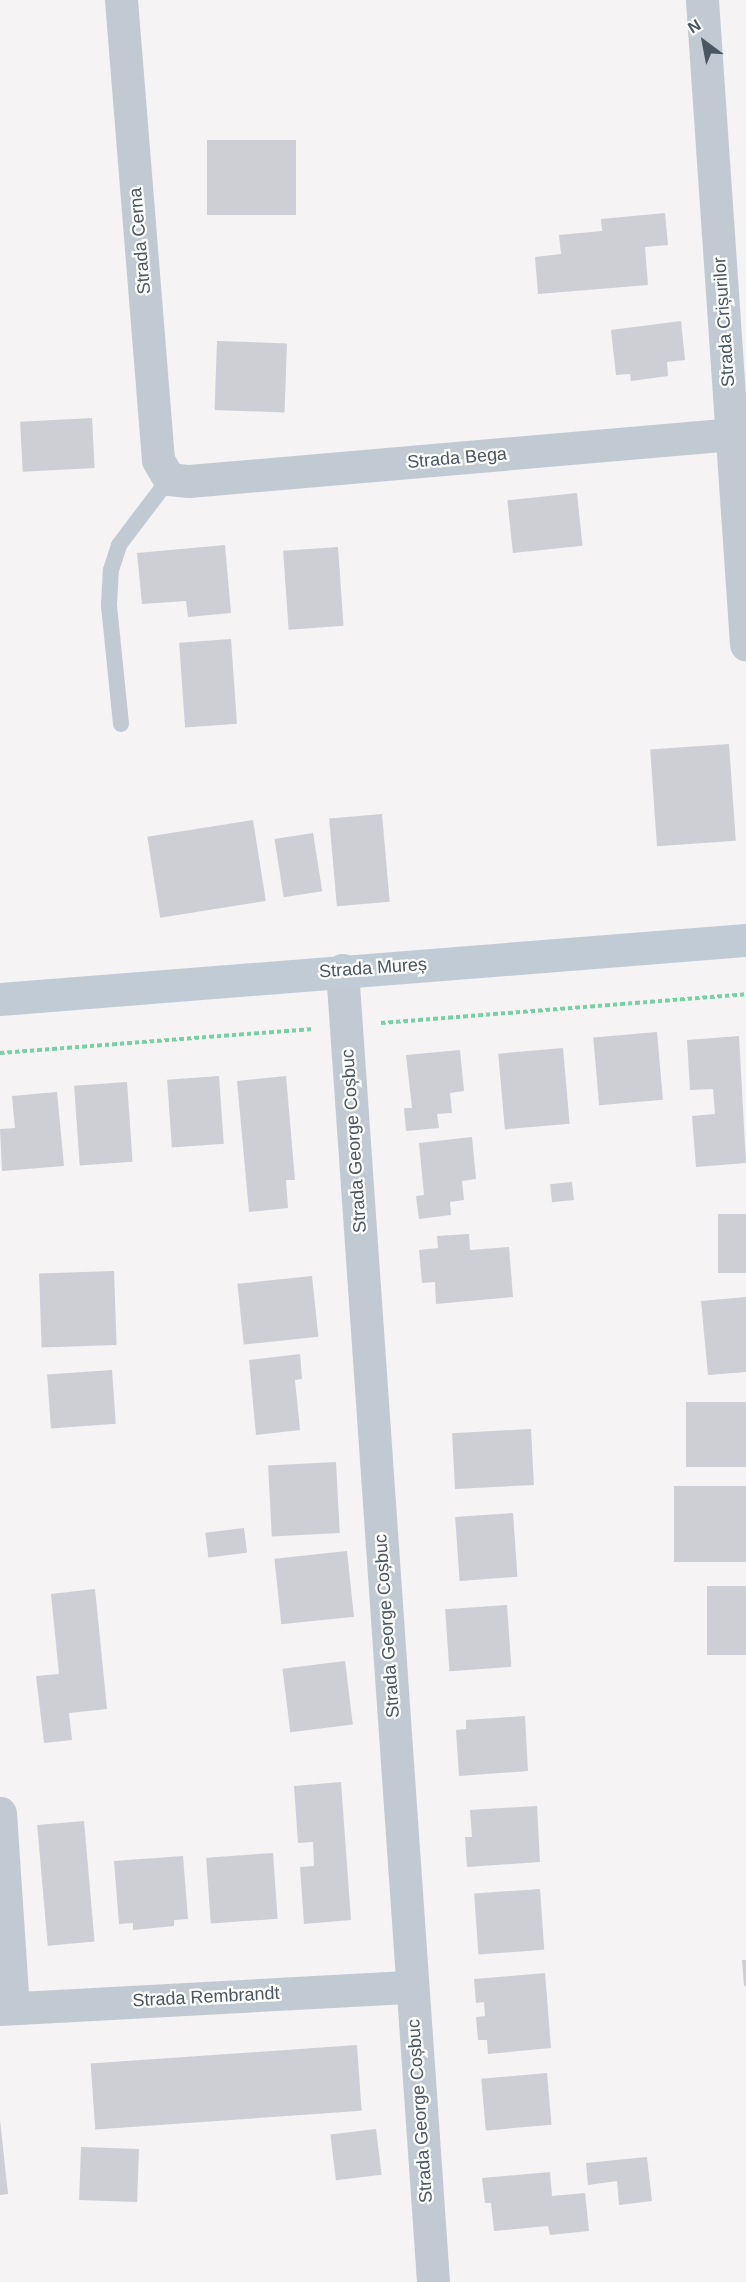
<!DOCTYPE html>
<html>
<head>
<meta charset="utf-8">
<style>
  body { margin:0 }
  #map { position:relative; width:746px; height:2282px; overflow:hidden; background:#f5f3f3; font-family:Arial,sans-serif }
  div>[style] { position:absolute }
  .building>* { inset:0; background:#cdcfd5; transform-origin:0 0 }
  .path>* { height:4px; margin-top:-2px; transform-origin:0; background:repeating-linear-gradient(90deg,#7ad0a6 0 4.5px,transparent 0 7.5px) }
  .lane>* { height:16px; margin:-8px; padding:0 8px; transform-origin:8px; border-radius:8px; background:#c1cad2 }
  .street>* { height:33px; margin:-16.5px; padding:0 16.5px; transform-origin:16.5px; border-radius:16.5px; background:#c1cad2 }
  .secondary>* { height:33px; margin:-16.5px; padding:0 16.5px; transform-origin:16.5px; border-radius:16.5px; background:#c1cbd6 }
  span { translate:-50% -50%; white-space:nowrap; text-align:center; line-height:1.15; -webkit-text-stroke:4.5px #fff; paint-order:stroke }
  .street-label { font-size:18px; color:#4a5661 }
  .north { position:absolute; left:674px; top:12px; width:60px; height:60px; -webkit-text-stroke:4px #fff; paint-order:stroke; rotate:328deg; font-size:16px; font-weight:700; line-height:24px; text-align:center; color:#4a5661 }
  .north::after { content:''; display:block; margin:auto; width:21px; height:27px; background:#4a5661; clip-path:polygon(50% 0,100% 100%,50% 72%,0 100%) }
</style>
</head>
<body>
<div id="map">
  <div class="building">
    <div style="left:296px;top:140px;width:75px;height:89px;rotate:90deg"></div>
    <div style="clip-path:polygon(665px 213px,668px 245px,645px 247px,648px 285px,538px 294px,535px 257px,561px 254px,559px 235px,602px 231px,601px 219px)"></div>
    <div style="clip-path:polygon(681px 321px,685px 360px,667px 362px,668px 376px,631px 381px,630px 374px,616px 375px,611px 330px)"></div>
    <div style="left:217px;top:341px;width:70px;height:69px;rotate:2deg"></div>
    <div style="left:92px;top:418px;width:50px;height:72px;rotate:87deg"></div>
    <div style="left:577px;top:493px;width:53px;height:70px;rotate:84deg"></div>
    <div style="clip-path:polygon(225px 545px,231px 613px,188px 617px,186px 601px,142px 604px,137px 553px)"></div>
    <div style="left:338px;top:547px;width:79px;height:55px;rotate:86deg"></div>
    <div style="left:231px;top:639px;width:85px;height:52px;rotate:86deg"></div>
    <div style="left:729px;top:744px;width:97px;height:79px;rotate:86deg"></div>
    <div style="left:382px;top:814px;width:88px;height:53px;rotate:85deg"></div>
    <div style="left:253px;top:820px;width:82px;height:107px;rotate:81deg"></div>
    <div style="left:313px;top:833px;width:59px;height:39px;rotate:81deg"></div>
    <div style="left:657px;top:1032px;width:68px;height:64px;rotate:85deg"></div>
    <div style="clip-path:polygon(739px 1036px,746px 1163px,696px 1167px,692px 1116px,715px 1114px,713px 1089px,690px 1090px,687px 1040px)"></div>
    <div style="left:563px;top:1048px;width:76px;height:65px;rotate:85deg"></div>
    <div style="clip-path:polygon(460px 1050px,464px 1091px,450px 1093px,452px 1113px,437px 1114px,439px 1128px,406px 1131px,404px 1108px,412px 1108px,406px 1055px)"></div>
    <div style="left:219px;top:1076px;width:68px;height:52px;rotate:86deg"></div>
    <div style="clip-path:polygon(286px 1076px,295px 1180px,286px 1180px,288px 1208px,249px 1212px,237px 1081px)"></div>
    <div style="left:127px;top:1082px;width:80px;height:53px;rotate:86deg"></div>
    <div style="clip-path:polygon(57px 1092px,64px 1166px,2px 1171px,0 1129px,15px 1128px,12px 1096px)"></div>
    <div style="clip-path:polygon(472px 1137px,476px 1179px,462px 1181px,464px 1200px,450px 1202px,451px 1215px,419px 1219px,416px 1196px,424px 1195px,419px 1143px)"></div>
    <div style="left:572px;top:1182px;width:18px;height:22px;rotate:84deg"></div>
    <div style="left:746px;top:1214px;width:59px;height:28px;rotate:90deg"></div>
    <div style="clip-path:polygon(469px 1234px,470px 1250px,509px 1247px,513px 1297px,436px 1304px,435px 1282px,422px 1283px,419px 1250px,438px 1248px,437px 1236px)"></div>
    <div style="left:114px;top:1271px;width:74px;height:75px;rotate:88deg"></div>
    <div style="left:312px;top:1276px;width:61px;height:75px;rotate:84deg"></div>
    <div style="clip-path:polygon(746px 1297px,746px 1372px,708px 1375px,701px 1301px)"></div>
    <div style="clip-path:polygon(300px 1354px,302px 1379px,295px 1380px,300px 1430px,256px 1435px,249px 1360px)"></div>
    <div style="left:112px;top:1370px;width:54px;height:65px;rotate:86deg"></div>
    <div style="left:746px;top:1402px;width:65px;height:60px;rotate:90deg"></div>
    <div style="left:531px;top:1429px;width:56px;height:79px;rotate:87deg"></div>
    <div style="left:336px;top:1462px;width:71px;height:68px;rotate:87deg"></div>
    <div style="left:746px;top:1486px;width:76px;height:72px;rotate:90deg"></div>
    <div style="left:513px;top:1513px;width:64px;height:58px;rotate:86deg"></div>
    <div style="left:244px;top:1528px;width:25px;height:39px;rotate:83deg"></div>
    <div style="left:347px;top:1551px;width:66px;height:73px;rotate:84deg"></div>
    <div style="left:746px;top:1586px;width:69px;height:39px;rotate:90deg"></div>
    <div style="clip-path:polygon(95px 1589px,107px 1709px,69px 1713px,72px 1740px,44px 1743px,36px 1676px,59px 1674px,51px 1594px)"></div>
    <div style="left:507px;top:1605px;width:62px;height:62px;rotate:86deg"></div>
    <div style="left:345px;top:1661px;width:64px;height:63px;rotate:83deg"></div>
    <div style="clip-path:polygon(525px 1716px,528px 1771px,459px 1776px,456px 1730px,466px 1729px,466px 1720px)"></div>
    <div style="clip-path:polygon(341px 1782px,351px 1920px,304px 1924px,300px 1867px,314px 1866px,313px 1842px,298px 1843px,294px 1786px)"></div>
    <div style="clip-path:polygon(537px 1806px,540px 1862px,467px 1867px,465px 1837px,472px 1837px,470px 1810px)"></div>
    <div style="left:84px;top:1821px;width:121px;height:47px;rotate:85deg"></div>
    <div style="left:273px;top:1853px;width:66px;height:67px;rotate:86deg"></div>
    <div style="clip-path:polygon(183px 1856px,188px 1919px,174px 1920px,174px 1926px,154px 1928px,133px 1930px,133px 1923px,119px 1924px,114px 1861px)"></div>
    <div style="left:540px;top:1889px;width:61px;height:66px;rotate:86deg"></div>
    <div style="clip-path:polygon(742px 1960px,746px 1960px,746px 1986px,744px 1986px)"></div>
    <div style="clip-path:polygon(545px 1973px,551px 2048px,488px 2054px,487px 2040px,478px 2040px,476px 2017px,485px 2016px,484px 2002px,476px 2003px,474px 1979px)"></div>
    <div style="left:357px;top:2045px;width:66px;height:267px;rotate:86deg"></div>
    <div style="left:547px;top:2073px;width:52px;height:66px;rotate:85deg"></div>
    <div style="clip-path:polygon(0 2120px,8px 2194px,0 2195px)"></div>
    <div style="left:376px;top:2129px;width:46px;height:46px;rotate:83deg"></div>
    <div style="left:81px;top:2147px;width:58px;height:53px;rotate:2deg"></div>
    <div style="clip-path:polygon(647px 2157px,652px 2201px,619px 2205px,617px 2181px,588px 2185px,586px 2163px)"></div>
    <div style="clip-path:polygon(550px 2172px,552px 2196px,585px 2193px,589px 2231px,550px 2235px,548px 2226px,494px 2231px,491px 2203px,485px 2203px,482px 2178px)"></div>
  </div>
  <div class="path">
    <div style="left:381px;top:1023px;width:366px;rotate:-4.5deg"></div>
    <div style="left:0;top:1053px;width:314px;rotate:-4.4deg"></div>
  </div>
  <div class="lane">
    <div style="left:121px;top:724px;width:120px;rotate:-95.8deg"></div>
    <div style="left:109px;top:605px;width:35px;rotate:-87deg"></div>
    <div style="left:111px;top:570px;width:26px;rotate:-72deg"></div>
    <div style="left:119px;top:545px;width:83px;rotate:-52.9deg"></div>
  </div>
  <div class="street">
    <div style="left:121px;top:0;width:461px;rotate:85.4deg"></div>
    <div style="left:158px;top:460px;width:22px;rotate:60deg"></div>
    <div style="left:169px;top:479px;width:20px;rotate:6deg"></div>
    <div style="left:189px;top:481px;width:559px;rotate:-4.93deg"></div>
    <div style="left:702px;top:0;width:646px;rotate:86.09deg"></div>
    <div style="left:342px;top:970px;width:1315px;rotate:86.03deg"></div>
    <div style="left:0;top:1813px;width:194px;rotate:86.2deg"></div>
    <div style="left:0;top:2009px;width:412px;rotate:-3.1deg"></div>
  </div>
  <div class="secondary">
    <div style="left:0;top:999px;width:748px;rotate:-4.52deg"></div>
  </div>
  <div class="street-label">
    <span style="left:140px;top:241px;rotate:-95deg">Strada Cerna</span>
    <span style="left:724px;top:322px;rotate:-94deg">Strada Crișurilor</span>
    <span style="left:457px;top:458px;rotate:-5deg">Strada Bega</span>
    <span style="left:373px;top:968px;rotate:-4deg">Strada Mureș</span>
    <span style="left:354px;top:1141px;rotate:-94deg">Strada George Coșbuc</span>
    <span style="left:387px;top:1626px;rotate:-94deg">Strada George Coșbuc</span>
    <span style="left:206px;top:1997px;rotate:-3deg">Strada Rembrandt</span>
    <span style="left:420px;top:2111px;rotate:-94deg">Strada George Coșbuc</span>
  </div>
  <div class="north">N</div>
</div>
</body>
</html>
